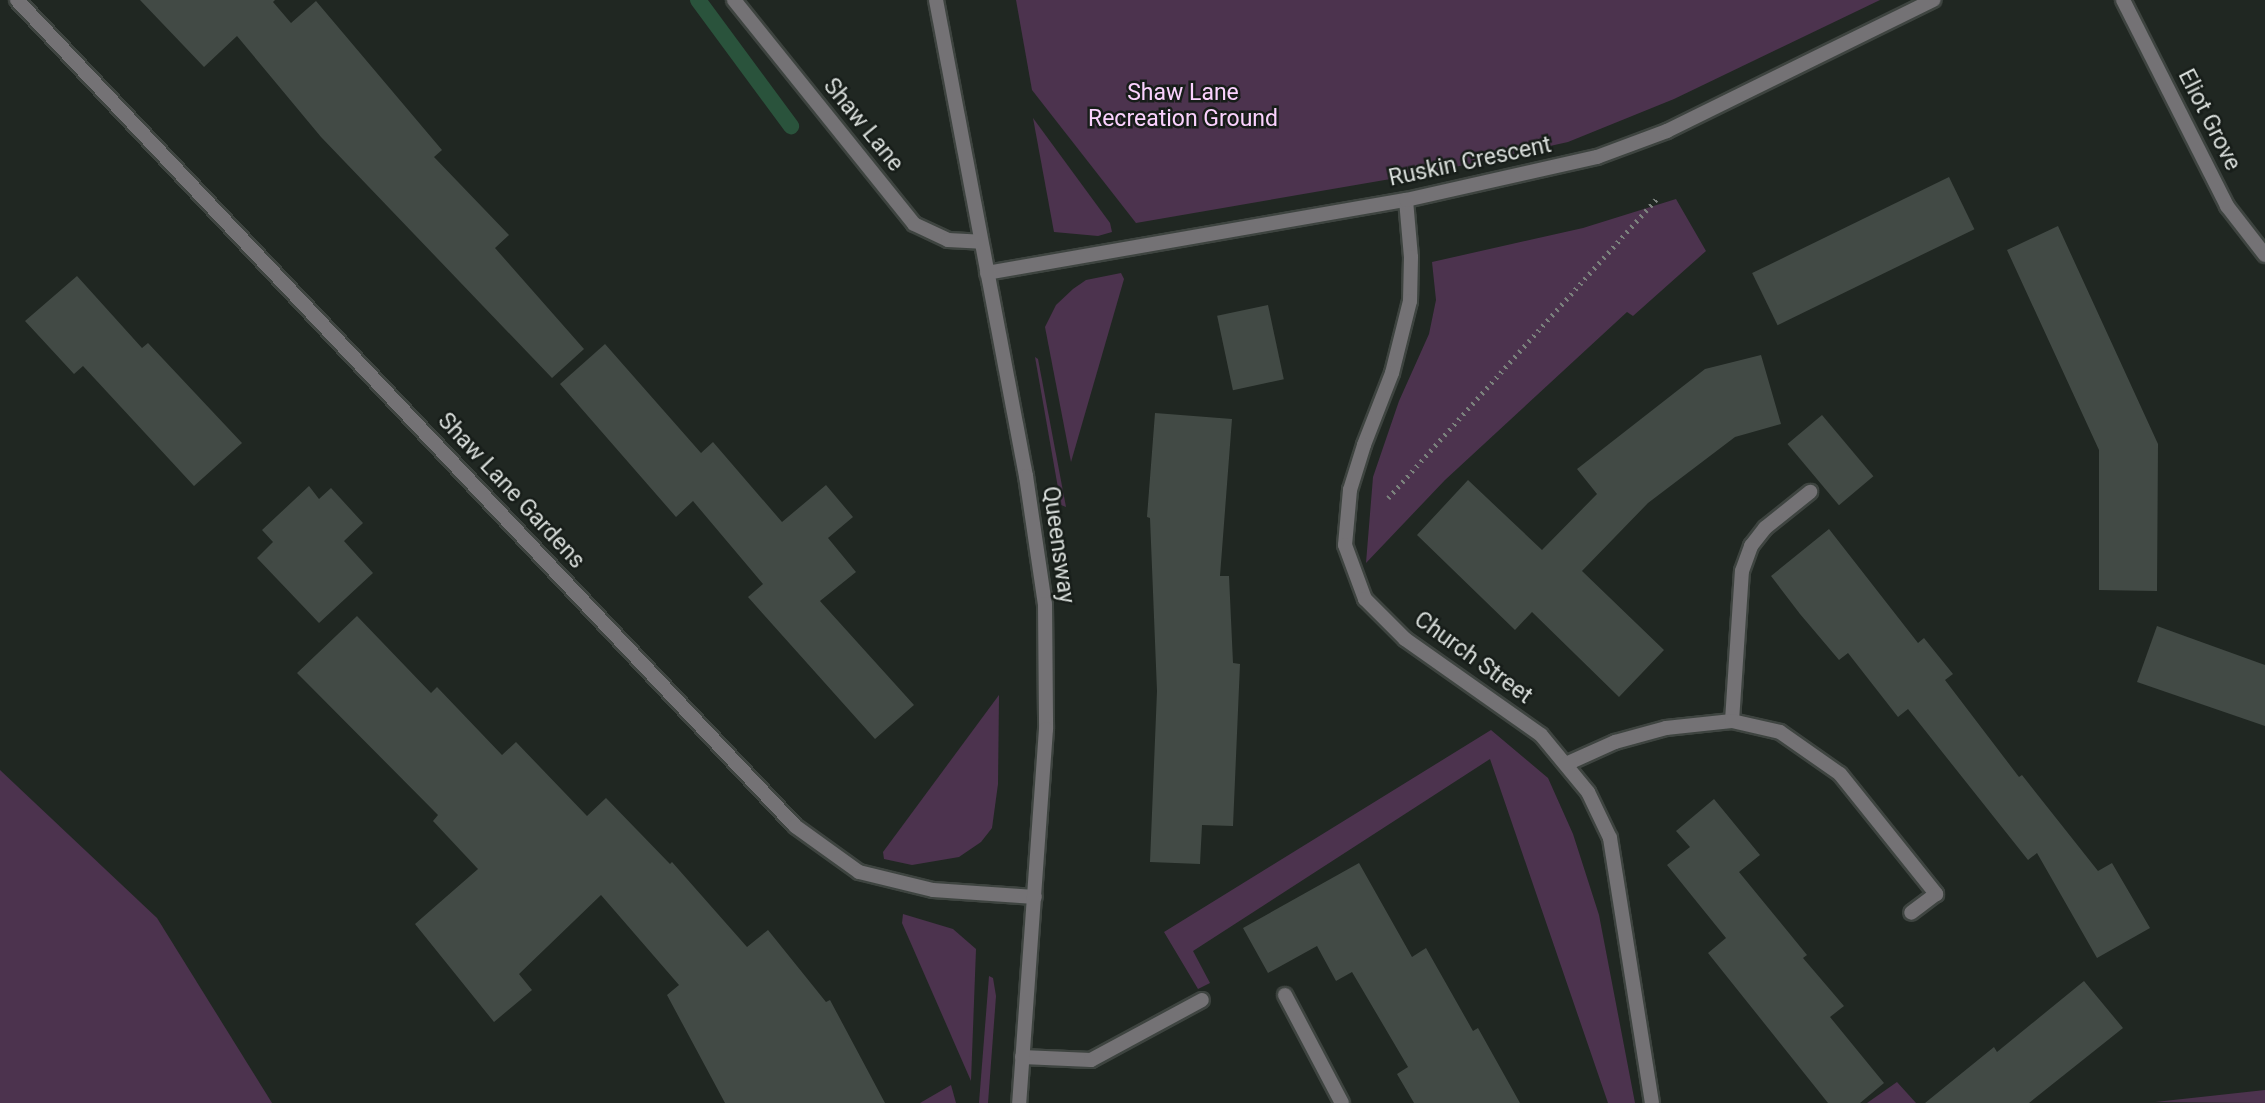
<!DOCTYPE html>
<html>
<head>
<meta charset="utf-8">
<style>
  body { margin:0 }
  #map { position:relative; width:2265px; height:1103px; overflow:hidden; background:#202722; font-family:Roboto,sans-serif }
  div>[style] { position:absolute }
  .green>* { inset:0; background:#4c334e }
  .stream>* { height:16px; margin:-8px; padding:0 8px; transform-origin:8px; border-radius:8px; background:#2a533c }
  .building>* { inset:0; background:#424a45; transform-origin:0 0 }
  .path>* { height:4.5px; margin-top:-2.25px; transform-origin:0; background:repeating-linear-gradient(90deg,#7b817d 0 2px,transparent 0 7px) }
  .roads { filter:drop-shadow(2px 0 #3e4440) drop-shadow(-2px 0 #3e4440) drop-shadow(0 2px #3e4440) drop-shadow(0 -2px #3e4440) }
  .service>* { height:14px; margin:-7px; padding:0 7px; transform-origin:7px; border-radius:7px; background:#747275 }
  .minor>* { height:14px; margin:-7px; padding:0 7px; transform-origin:7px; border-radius:7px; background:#747275 }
  .tertiary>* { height:14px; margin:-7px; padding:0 7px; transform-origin:7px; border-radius:7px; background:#747275 }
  span { translate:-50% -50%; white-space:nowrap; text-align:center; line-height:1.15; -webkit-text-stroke:5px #171d19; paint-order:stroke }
  .park-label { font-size:23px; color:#fbd2fe }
  .street-label { font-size:23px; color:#d9dedb }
</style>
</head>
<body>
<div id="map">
  <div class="green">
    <div style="clip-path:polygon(1016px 0,1880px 0,1674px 99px,1568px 142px,1437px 171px,1136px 223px,1032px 90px)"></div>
    <div style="clip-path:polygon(1033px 118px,1110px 223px,1112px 232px,1098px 236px,1054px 232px)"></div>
    <div style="clip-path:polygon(1676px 199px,1706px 251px,1633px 316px,1627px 312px,1445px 480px,1366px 563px,1373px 477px,1399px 401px,1429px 334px,1436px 300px,1432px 262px,1583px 228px)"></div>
    <div style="clip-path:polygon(1121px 273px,1124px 279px,1071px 462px,1045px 327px,1056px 305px,1073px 289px,1086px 280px)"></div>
    <div style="clip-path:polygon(1035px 357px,1038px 359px,1066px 507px,1061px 505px)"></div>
    <div style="clip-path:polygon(999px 695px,998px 784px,992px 828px,981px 842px,959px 857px,912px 865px,884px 859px,883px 852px)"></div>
    <div style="clip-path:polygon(1491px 730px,1548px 778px,1573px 834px,1599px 915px,1635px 1103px,1608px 1103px,1490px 759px,1193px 951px,1210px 983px,1198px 989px,1164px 932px)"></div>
    <div style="clip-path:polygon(0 770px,157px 918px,272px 1103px,0 1103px)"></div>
    <div style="clip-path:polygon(903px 914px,953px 929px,976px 949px,971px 1081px,902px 923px)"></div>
    <div style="clip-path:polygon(989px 976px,993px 978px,996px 996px,988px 1103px,979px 1103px)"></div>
    <div style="clip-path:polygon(1897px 1082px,1916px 1103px,1867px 1103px)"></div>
    <div style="clip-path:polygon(951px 1085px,956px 1103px,920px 1103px)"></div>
    <div style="clip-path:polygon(2265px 1090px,2265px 1103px,2155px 1102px)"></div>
  </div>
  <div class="stream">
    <div style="left:698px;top:0;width:157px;rotate:53.6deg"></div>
  </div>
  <div class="building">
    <div style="clip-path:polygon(140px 0,275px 0,273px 2px,291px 23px,316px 1px,442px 150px,434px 157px,509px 235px,495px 248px,584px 349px,552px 378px,321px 137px,237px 36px,204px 67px)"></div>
    <div style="left:1949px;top:177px;width:58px;height:219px;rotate:64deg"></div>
    <div style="clip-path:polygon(2058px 226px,2158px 444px,2157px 591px,2099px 590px,2099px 450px,2007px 250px)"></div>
    <div style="clip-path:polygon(77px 276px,142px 348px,148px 343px,242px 443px,194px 486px,83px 366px,74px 374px,25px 321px)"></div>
    <div style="left:1268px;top:305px;width:76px;height:52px;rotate:78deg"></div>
    <div style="clip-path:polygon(605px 344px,701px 453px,713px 442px,782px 522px,826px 485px,853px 517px,828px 538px,856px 572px,820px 601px,914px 705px,875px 739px,748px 597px,763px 584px,693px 501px,676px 517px,560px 384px)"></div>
    <div style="clip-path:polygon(1761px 355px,1781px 424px,1735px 437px,1648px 503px,1582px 571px,1664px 650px,1619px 697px,1532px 612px,1515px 630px,1417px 535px,1468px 480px,1542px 550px,1597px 494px,1577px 469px,1705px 369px)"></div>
    <div style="clip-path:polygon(1155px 413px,1232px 419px,1220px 576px,1229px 576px,1233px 663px,1240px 664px,1233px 826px,1202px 825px,1200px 864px,1150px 862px,1157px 691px,1150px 518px,1147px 517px)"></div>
    <div style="left:1822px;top:415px;width:80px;height:45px;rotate:50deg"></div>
    <div style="clip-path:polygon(309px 486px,319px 499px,331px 488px,363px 523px,344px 541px,373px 573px,319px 623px,257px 558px,273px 542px,262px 530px)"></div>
    <div style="clip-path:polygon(1829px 529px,1918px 643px,1924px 638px,1953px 674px,1945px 680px,2019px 777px,2022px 775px,2098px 871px,2112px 863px,2150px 928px,2097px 958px,2037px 853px,2028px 860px,1908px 709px,1898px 717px,1848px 653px,1839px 660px,1800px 614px,1771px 576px)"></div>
    <div style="clip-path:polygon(357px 616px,431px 693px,437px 687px,502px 755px,516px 742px,587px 816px,606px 798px,670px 864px,672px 862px,747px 947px,768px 930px,826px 1002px,830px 1000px,885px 1103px,725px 1103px,667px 995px,679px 985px,601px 895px,519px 974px,532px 990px,494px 1022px,415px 924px,478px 869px,433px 821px,438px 815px,297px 673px)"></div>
    <div style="clip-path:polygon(2157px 626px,2265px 665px,2265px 726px,2137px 682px)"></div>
    <div style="clip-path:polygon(1714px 799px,1760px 855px,1739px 872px,1807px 955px,1803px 958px,1844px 1006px,1830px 1017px,1884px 1083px,1860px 1103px,1828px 1103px,1708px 953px,1726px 938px,1667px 865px,1690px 847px,1676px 831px)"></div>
    <div style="clip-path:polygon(1359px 863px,1412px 957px,1426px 948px,1473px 1031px,1478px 1028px,1520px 1103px,1414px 1103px,1397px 1074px,1408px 1067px,1352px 972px,1336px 981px,1317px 946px,1268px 973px,1243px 928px)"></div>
    <div style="clip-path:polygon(2084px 981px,2123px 1028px,2029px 1103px,1925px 1103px,1994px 1047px,1997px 1052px)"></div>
  </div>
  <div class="path">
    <div style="left:1388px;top:498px;width:404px;rotate:-48.1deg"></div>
  </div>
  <div class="roads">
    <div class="service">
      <div style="left:734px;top:0;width:287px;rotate:51.2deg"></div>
      <div style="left:914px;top:224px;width:38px;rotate:25deg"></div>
      <div style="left:948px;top:240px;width:33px;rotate:3deg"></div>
      <div style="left:1285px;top:995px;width:122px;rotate:62.2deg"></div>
      <div style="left:1022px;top:1057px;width:69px;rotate:2.5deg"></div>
      <div style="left:1091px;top:1060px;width:126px;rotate:-28.4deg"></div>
    </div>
    <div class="minor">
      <div style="left:17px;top:0;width:1135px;rotate:46.71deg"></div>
      <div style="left:795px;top:826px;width:79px;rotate:35.7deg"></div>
      <div style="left:859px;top:872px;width:76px;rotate:13.7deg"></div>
      <div style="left:933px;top:890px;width:102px;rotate:3.9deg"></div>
      <div style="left:2123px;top:0;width:231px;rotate:63.2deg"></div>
      <div style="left:2227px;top:206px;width:62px;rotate:52.2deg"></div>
      <div style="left:1406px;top:200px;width:57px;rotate:85deg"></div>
      <div style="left:1411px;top:257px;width:44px;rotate:91.3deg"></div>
      <div style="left:1410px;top:301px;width:74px;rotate:104deg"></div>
      <div style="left:1392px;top:373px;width:77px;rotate:111.3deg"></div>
      <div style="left:1364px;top:445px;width:47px;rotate:107.3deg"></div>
      <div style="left:1350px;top:490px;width:55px;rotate:95.2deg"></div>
      <div style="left:1345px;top:545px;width:58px;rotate:69.7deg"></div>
      <div style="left:1365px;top:599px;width:57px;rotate:45deg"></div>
      <div style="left:1405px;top:639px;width:166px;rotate:35.2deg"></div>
      <div style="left:1541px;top:735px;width:74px;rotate:50.5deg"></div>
      <div style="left:1588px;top:792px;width:51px;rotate:64.4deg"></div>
      <div style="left:1610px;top:838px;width:268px;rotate:81deg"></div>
      <div style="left:987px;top:273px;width:425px;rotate:-9.9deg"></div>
      <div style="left:1406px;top:200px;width:196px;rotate:-12.7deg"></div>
      <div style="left:1597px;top:157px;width:75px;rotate:-20.4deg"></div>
      <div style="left:1667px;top:131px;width:297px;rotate:-26.2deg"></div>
      <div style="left:1732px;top:721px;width:150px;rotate:-86.2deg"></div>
      <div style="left:1742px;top:571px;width:27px;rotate:-70deg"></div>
      <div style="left:1751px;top:546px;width:23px;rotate:-52deg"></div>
      <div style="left:1765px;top:528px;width:58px;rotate:-38.7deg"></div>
      <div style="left:1566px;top:764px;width:54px;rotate:-24.2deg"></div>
      <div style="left:1615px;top:742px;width:53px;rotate:-15.4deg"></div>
      <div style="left:1666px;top:728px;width:66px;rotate:-6.1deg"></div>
      <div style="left:1732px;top:721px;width:49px;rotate:12.9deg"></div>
      <div style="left:1780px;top:732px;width:73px;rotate:35deg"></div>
      <div style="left:1840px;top:774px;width:154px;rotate:51.3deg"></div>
      <div style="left:1936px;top:894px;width:31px;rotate:143deg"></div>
    </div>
    <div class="tertiary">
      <div style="left:936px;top:0;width:484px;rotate:79.3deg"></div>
      <div style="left:1026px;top:476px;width:129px;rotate:81.6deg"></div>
      <div style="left:1045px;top:604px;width:125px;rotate:89.5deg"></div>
      <div style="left:1046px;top:729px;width:375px;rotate:94.1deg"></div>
    </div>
  </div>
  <div class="park-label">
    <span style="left:1183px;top:106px">Shaw Lane<br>Recreation Ground</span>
  </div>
  <div class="street-label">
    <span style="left:2209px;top:120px;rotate:63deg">Eliot Grove</span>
    <span style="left:863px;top:125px;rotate:51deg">Shaw Lane</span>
    <span style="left:1470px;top:162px;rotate:-12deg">Ruskin Crescent</span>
    <span style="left:511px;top:491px;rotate:47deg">Shaw Lane Gardens</span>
    <span style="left:1058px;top:545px;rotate:82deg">Queensway</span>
    <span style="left:1473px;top:658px;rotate:36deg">Church Street</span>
  </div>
</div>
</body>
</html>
